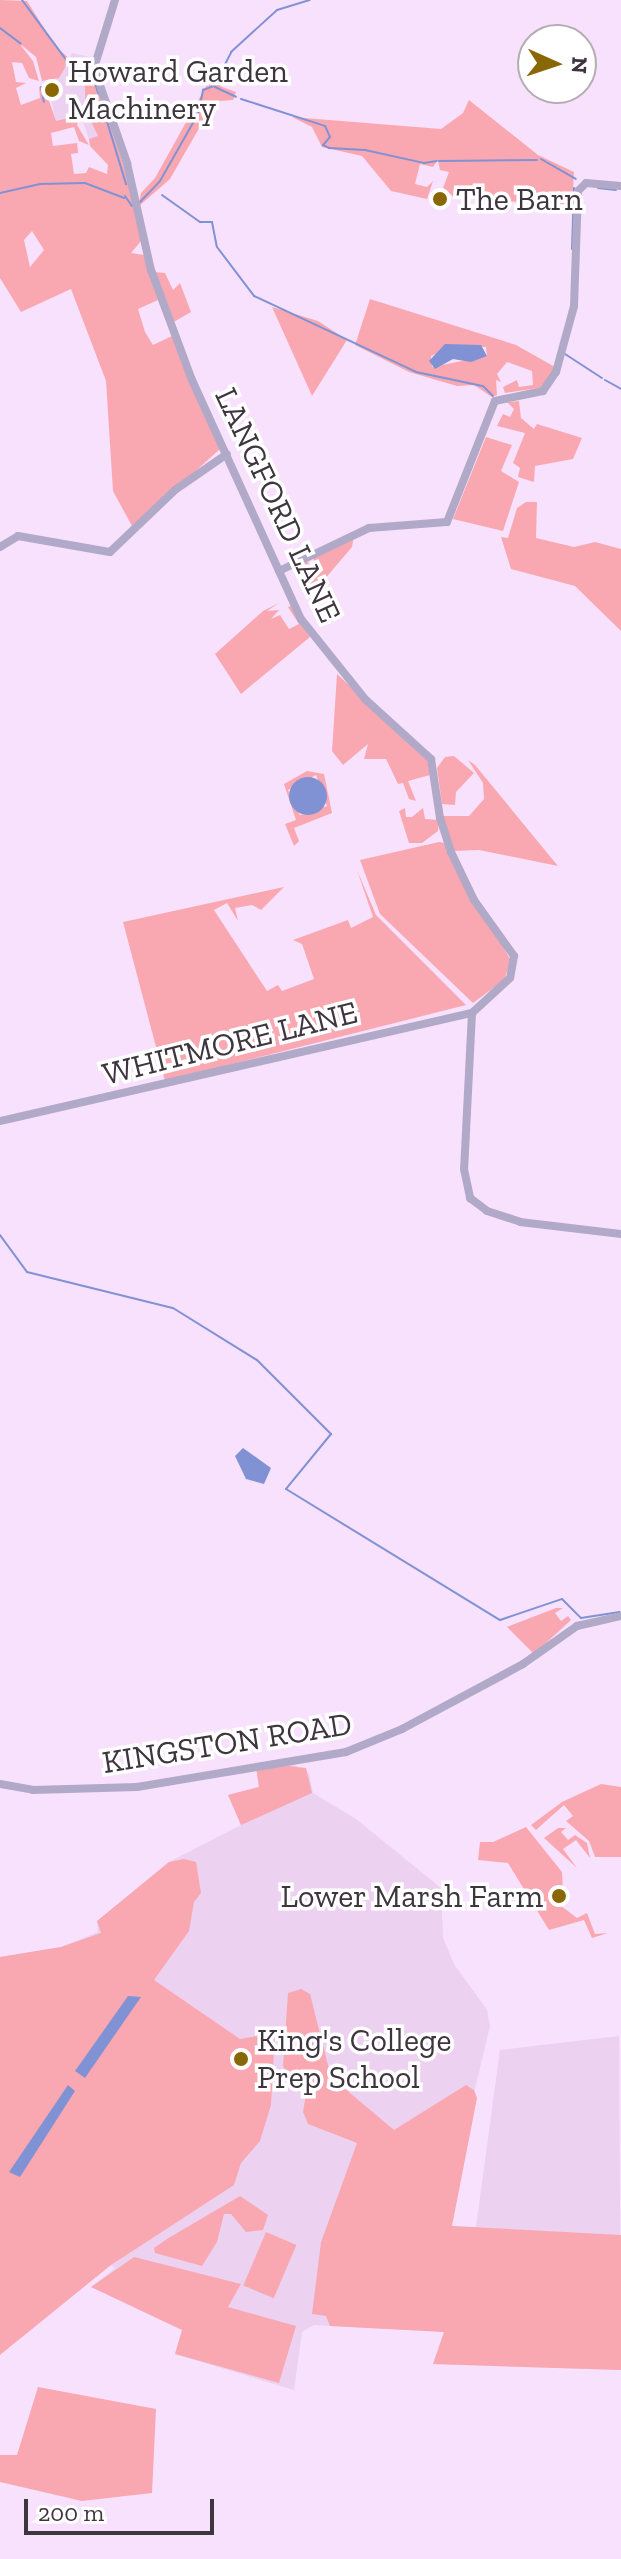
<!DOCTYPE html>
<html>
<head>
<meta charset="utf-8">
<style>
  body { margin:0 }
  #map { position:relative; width:621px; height:2559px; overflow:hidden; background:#f8e1fc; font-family:"Zilla Slab",serif }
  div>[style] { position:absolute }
  .built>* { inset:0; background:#ecd1f0 }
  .green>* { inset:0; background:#f9a8b2; transform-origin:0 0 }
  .water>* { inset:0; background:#8092d4 }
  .round { border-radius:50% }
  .stream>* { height:2px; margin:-1px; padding:0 1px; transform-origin:1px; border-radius:1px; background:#8092d4 }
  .minor>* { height:8px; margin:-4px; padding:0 4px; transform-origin:4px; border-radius:4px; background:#b1a9c8 }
  .dots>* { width:22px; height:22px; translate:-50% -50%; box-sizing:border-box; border:4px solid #fff; border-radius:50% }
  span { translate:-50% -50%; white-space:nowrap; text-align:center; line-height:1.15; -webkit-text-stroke:7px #fff; paint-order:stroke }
  .poi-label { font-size:32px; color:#3e353f }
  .left { translate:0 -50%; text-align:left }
  .right { translate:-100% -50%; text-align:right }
  .street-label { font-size:32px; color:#3e353f }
  .north { position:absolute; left:517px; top:24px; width:80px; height:80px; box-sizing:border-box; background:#fff; border:2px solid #b2aeb2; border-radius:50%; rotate:93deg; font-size:22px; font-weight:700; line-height:32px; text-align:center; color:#3e353f }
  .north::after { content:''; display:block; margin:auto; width:28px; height:36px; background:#896704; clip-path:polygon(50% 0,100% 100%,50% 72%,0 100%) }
  .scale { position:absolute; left:24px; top:2499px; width:190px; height:36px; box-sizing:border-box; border:4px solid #3e353f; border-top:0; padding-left:10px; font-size:24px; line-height:28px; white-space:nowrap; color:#3e353f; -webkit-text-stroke:6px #fff; paint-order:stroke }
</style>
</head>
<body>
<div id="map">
  <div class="built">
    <div style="clip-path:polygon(72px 53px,90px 57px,98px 137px,89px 140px,81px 115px,56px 122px,51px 98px,46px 98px,43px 82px,60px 77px)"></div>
    <div style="clip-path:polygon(295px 1765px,309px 1773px,313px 1793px,356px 1819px,441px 1888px,443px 1938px,454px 1964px,487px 2010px,490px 2026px,450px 2194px,452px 2226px,476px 2227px,500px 2050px,619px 2036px,621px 2370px,433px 2364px,444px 2332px,314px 2325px,302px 2332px,294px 2390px,175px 2354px,182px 2330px,91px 2287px,115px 2268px,103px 2261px,0 1957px,61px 1947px,98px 1932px,97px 1921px,169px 1862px,241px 1825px,228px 1795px,259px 1787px,256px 1767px)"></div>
  </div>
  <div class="green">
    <div style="clip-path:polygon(evenodd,0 0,27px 1px,56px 47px,70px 59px,59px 78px,42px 81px,36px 57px,19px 43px,33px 61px,39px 81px,29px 78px,22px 63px,12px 62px,16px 82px,26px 83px,16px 88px,21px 105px,40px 98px,39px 87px,44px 86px,56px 121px,81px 115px,77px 125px,89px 145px,79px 141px,74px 127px,51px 133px,53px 146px,77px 143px,78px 153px,71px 154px,74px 174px,86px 173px,89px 167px,107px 174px,108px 165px,90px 146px,89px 139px,98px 136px,86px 111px,84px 70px,72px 67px,90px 62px,130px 185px,141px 241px,131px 253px,144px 255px,158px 300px,138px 309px,145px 332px,153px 345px,172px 336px,220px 449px,133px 528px,113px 491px,106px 381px,71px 289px,21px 312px,0 278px,0 0,32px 231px,44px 250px,30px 267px,24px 240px,32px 231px)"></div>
    <div style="clip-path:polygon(214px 72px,222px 87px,236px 92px,233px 100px,220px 101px,209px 111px,170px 179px,138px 207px,141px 193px,155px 178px)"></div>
    <div style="clip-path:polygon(469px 100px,538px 155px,574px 172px,572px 205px,455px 198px,443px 188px,449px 172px,440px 170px,438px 160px,433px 167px,420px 164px,415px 184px,427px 187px,433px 181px,427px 199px,391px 191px,362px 156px,322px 147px,312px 127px,292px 117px,441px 129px,463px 113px)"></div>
    <div style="clip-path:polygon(154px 272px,165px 273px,173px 290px,180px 283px,191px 312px,172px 323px)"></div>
    <div style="clip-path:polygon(evenodd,370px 299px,516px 345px,555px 367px,545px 387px,505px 393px,503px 387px,517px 380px,519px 387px,533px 385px,532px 371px,507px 362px,497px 374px,501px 382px,496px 380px,497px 395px,492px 397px,474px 385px,457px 386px,409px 372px,355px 345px,370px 299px,454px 346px,486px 347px,487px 356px,432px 367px,431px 356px,454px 346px)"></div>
    <div style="clip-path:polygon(272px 307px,318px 321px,347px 340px,312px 396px)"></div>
    <div style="clip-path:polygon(519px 401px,521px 418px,534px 429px,537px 424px,582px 438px,573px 459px,535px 466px,534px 482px,518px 477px,520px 468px,513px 463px,525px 433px,497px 426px,503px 414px,510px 417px,514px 409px,507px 402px)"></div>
    <div style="clip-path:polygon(486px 437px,512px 445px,501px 471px,519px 482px,503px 531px,453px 519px)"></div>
    <div style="clip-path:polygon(526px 502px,537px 502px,536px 538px,574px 547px,595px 542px,621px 549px,621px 631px,575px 586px,511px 569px,501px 537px,508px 538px,517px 508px)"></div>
    <div style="clip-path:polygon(354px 535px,352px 547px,312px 594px,307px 582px,317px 574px,313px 570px,306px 579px,301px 563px,306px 560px,314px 570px,318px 566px,311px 556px)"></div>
    <div style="clip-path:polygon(279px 603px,267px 611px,279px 610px,271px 619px,280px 615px,289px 629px,299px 624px,288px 607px,291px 606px,310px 637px,241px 694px,215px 654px,263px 611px)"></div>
    <div style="clip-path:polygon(337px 674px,427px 758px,430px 775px,408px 781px,416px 801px,409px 799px,403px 783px,398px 784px,386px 759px,364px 759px,368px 744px,343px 765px,332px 751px)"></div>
    <div style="clip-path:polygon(454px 756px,474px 773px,456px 792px,455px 805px,442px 804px,437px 768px,445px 757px)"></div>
    <div style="clip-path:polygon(468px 760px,475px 765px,558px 866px,479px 850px,453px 851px,441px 816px,469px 816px,484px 799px,483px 783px)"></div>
    <div style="clip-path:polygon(evenodd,307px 771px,324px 774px,332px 813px,294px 828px,299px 841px,294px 846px,285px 824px,296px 820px,284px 784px,307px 771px,316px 775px,327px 806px,300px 815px,288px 790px,316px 775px)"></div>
    <div style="clip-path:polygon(405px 808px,406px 817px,412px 817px,423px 808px,425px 819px,439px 820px,438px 831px,422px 843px,409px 843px,399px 811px)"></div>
    <div style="clip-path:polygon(439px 842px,445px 843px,511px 961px,504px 980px,473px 1003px,380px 914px,360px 860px)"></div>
    <div style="clip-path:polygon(357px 870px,376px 915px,466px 1005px,165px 1081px,123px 922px,284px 887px,261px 910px,252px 905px,235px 908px,238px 921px,227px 903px,214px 910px,267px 991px,278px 985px,282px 991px,314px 979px,302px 944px,293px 940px,348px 920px,351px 928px,373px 917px)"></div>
    <div style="clip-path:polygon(556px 1608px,563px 1608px,555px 1613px,561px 1621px,568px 1616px,571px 1620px,534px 1654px,507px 1627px)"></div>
    <div style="clip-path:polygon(279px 1765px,306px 1768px,312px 1793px,241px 1825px,228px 1795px,259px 1787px,256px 1767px)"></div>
    <div style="clip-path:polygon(601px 1784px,621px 1787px,621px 1857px,595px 1857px,589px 1841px,566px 1821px,573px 1816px,564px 1805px,536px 1830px,531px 1825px,562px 1802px)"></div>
    <div style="clip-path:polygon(526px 1827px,562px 1872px,563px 1891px,557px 1886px,548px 1893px,552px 1899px,577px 1918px,587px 1913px,595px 1934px,608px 1933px,592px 1938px,584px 1920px,549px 1930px,508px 1863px,478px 1860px,480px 1842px,493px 1842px)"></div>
    <div style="clip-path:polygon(558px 1828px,566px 1828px,561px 1832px,568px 1840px,575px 1835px,587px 1843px,590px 1858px,576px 1840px,563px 1849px,577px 1868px,544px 1838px)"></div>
    <div style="clip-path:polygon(184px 1859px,196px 1862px,201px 1893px,194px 1902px,189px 1931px,154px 1980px,240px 2039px,275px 2033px,271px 2105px,260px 2141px,241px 2163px,234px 2185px,111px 2265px,0 2355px,0 1957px,61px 1947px,101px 1933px,97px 1921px,169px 1862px)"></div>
    <div style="clip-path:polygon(301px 1989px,310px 1994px,331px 2077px,394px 2130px,466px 2085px,474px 2090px,477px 2098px,452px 2226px,621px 2235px,621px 2370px,433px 2364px,444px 2332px,330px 2326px,326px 2316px,312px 2314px,321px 2242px,357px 2143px,308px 2124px,303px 2112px,307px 2088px,283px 2067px,288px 1993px)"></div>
    <div style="clip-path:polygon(240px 2196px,268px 2215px,263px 2230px,246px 2232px,231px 2214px,224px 2214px,217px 2242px,202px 2266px,155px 2253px,154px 2248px,167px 2239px)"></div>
    <div style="left:266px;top:2232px;width:33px;height:58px;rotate:23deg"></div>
    <div style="clip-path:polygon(134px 2257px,241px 2284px,228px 2307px,296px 2326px,279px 2383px,175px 2354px,182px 2330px,91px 2287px)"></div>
    <div style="clip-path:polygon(38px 2387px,156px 2409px,152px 2493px,82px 2501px,0 2482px,0 2455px,17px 2455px)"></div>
  </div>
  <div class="water">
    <div style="clip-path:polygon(445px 344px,481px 345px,487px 356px,471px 362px,453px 359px,435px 369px,429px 361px)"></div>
    <div class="round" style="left:289px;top:777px;width:38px;height:38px"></div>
    <div style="clip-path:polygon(243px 1448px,271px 1468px,264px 1484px,246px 1479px,235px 1456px)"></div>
    <div style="clip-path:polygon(128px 1996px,141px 1997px,85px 2078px,75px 2071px)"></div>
    <div style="clip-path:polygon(68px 2085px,75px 2091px,20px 2177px,9px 2172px)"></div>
  </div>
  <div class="stream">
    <div style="left:22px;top:0;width:76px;rotate:53.6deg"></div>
    <div style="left:0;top:28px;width:26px;rotate:37deg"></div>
    <div style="left:74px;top:66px;width:16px;rotate:11deg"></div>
    <div style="left:90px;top:69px;width:28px;rotate:71deg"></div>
    <div style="left:41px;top:87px;width:15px;rotate:79deg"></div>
    <div style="left:215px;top:87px;width:23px;rotate:25deg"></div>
    <div style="left:241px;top:99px;width:88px;rotate:17.8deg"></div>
    <div style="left:325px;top:126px;width:12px;rotate:66deg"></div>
    <div style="left:330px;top:137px;width:11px;rotate:131deg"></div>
    <div style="left:323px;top:145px;width:7px;rotate:27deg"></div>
    <div style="left:329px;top:148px;width:36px;rotate:3deg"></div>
    <div style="left:365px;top:150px;width:60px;rotate:12.4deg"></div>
    <div style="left:424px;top:163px;width:13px;rotate:-9deg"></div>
    <div style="left:102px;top:105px;width:83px;rotate:73.1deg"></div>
    <div style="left:541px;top:159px;width:40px;rotate:29.7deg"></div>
    <div style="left:439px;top:161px;width:98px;rotate:-0.6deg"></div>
    <div style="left:598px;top:188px;width:18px;rotate:6deg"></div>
    <div style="left:0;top:193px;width:41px;rotate:-12.7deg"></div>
    <div style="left:40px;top:184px;width:45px;rotate:-1.3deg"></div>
    <div style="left:85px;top:183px;width:42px;rotate:21deg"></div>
    <div style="left:162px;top:195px;width:47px;rotate:35.4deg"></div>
    <div style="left:200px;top:222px;width:12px"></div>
    <div style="left:212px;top:222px;width:25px;rotate:79deg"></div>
    <div style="left:217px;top:247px;width:61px;rotate:52.9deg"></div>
    <div style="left:254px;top:296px;width:179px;rotate:25.1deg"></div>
    <div style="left:416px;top:372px;width:68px;rotate:11.8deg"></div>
    <div style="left:483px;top:386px;width:14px;rotate:45deg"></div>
    <div style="left:125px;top:196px;width:12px;rotate:55deg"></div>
    <div style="left:139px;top:203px;width:30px;rotate:-46deg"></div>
    <div style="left:160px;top:181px;width:77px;rotate:-60.4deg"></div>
    <div style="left:198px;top:114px;width:25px;rotate:-78deg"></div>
    <div style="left:203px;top:90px;width:12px;rotate:-20deg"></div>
    <div style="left:214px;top:86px;width:38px;rotate:-63deg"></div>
    <div style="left:231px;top:52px;width:62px;rotate:-42.4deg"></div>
    <div style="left:277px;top:10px;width:34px;rotate:-17deg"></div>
    <div style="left:572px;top:249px;width:61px;rotate:-88.1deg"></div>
    <div style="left:565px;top:354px;width:44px;rotate:33deg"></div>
    <div style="left:605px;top:380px;width:18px;rotate:29deg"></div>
    <div style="left:0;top:1235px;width:46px;rotate:53.9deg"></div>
    <div style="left:27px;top:1272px;width:150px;rotate:13.9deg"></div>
    <div style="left:173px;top:1308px;width:99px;rotate:31.8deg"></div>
    <div style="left:257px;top:1360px;width:105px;rotate:45deg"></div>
    <div style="left:331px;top:1434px;width:71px;rotate:129.3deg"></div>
    <div style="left:286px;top:1489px;width:251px;rotate:31.5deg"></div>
    <div style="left:500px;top:1620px;width:65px;rotate:-18.7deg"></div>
    <div style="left:562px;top:1599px;width:27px;rotate:45deg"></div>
    <div style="left:581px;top:1618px;width:39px;rotate:-9deg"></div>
  </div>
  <div class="minor">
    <div style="left:115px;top:0;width:71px;rotate:107.2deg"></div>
    <div style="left:94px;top:68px;width:101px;rotate:70.8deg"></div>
    <div style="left:127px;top:163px;width:110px;rotate:77.4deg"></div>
    <div style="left:151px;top:270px;width:117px;rotate:69.6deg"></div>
    <div style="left:192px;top:380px;width:263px;rotate:65.5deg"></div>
    <div style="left:301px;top:619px;width:104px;rotate:51.3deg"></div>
    <div style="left:366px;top:700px;width:88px;rotate:42.2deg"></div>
    <div style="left:431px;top:759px;width:60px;rotate:81.3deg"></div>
    <div style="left:440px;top:818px;width:36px;rotate:72deg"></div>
    <div style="left:451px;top:852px;width:53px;rotate:64.4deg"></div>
    <div style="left:474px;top:900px;width:69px;rotate:54.5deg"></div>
    <div style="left:514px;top:956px;width:22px;rotate:100deg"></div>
    <div style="left:510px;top:978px;width:52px;rotate:137.4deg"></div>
    <div style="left:0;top:547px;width:21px;rotate:-31deg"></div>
    <div style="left:18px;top:536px;width:93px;rotate:9.9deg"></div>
    <div style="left:110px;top:552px;width:90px;rotate:-43.6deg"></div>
    <div style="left:175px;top:490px;width:63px;rotate:-34.7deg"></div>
    <div style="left:279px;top:571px;width:100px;rotate:-25.5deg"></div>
    <div style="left:369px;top:528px;width:78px;rotate:-4.4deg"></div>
    <div style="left:447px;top:522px;width:130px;rotate:-68.4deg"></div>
    <div style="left:495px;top:401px;width:49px;rotate:-11.8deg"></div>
    <div style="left:543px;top:391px;width:23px;rotate:-56deg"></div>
    <div style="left:556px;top:372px;width:68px;rotate:-74.7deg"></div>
    <div style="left:574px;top:306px;width:115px;rotate:-88deg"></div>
    <div style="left:578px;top:191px;width:11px;rotate:-45deg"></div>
    <div style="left:586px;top:183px;width:35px;rotate:5deg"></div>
    <div style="left:472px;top:1013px;width:156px;rotate:92.9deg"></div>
    <div style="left:464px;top:1169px;width:30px;rotate:78deg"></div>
    <div style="left:470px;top:1198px;width:21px;rotate:37deg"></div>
    <div style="left:487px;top:1211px;width:35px;rotate:18deg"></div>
    <div style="left:520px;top:1222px;width:102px;rotate:6.8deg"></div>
    <div style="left:0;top:1121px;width:484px;rotate:-12.9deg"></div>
    <div style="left:0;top:1784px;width:34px;rotate:10deg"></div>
    <div style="left:33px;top:1790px;width:104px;rotate:-1.7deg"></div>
    <div style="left:137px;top:1787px;width:212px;rotate:-9.5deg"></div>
    <div style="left:346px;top:1752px;width:61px;rotate:-22.3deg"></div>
    <div style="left:402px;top:1729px;width:137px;rotate:-28.2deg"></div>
    <div style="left:523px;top:1664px;width:66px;rotate:-35.1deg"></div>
    <div style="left:577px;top:1626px;width:45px;rotate:-12.8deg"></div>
  </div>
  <div class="dots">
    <div style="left:52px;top:90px;background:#896704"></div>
    <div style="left:440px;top:199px;background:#896704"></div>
    <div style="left:559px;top:1896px;background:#896704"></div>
    <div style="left:241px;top:2059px;background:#896704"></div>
  </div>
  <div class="poi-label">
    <span class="left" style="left:68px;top:90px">Howard Garden<br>Machinery</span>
    <span class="left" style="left:456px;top:199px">The Barn</span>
    <span class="right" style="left:543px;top:1896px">Lower Marsh Farm</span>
    <span class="left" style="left:257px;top:2059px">King's College<br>Prep School</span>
  </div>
  <div class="street-label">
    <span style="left:278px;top:505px;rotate:65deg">LANGFORD LANE</span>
    <span style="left:230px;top:1043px;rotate:-14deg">WHITMORE LANE</span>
    <span style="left:227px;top:1743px;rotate:-9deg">KINGSTON ROAD</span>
  </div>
  <div class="north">N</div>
  <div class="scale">200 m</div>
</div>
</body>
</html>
